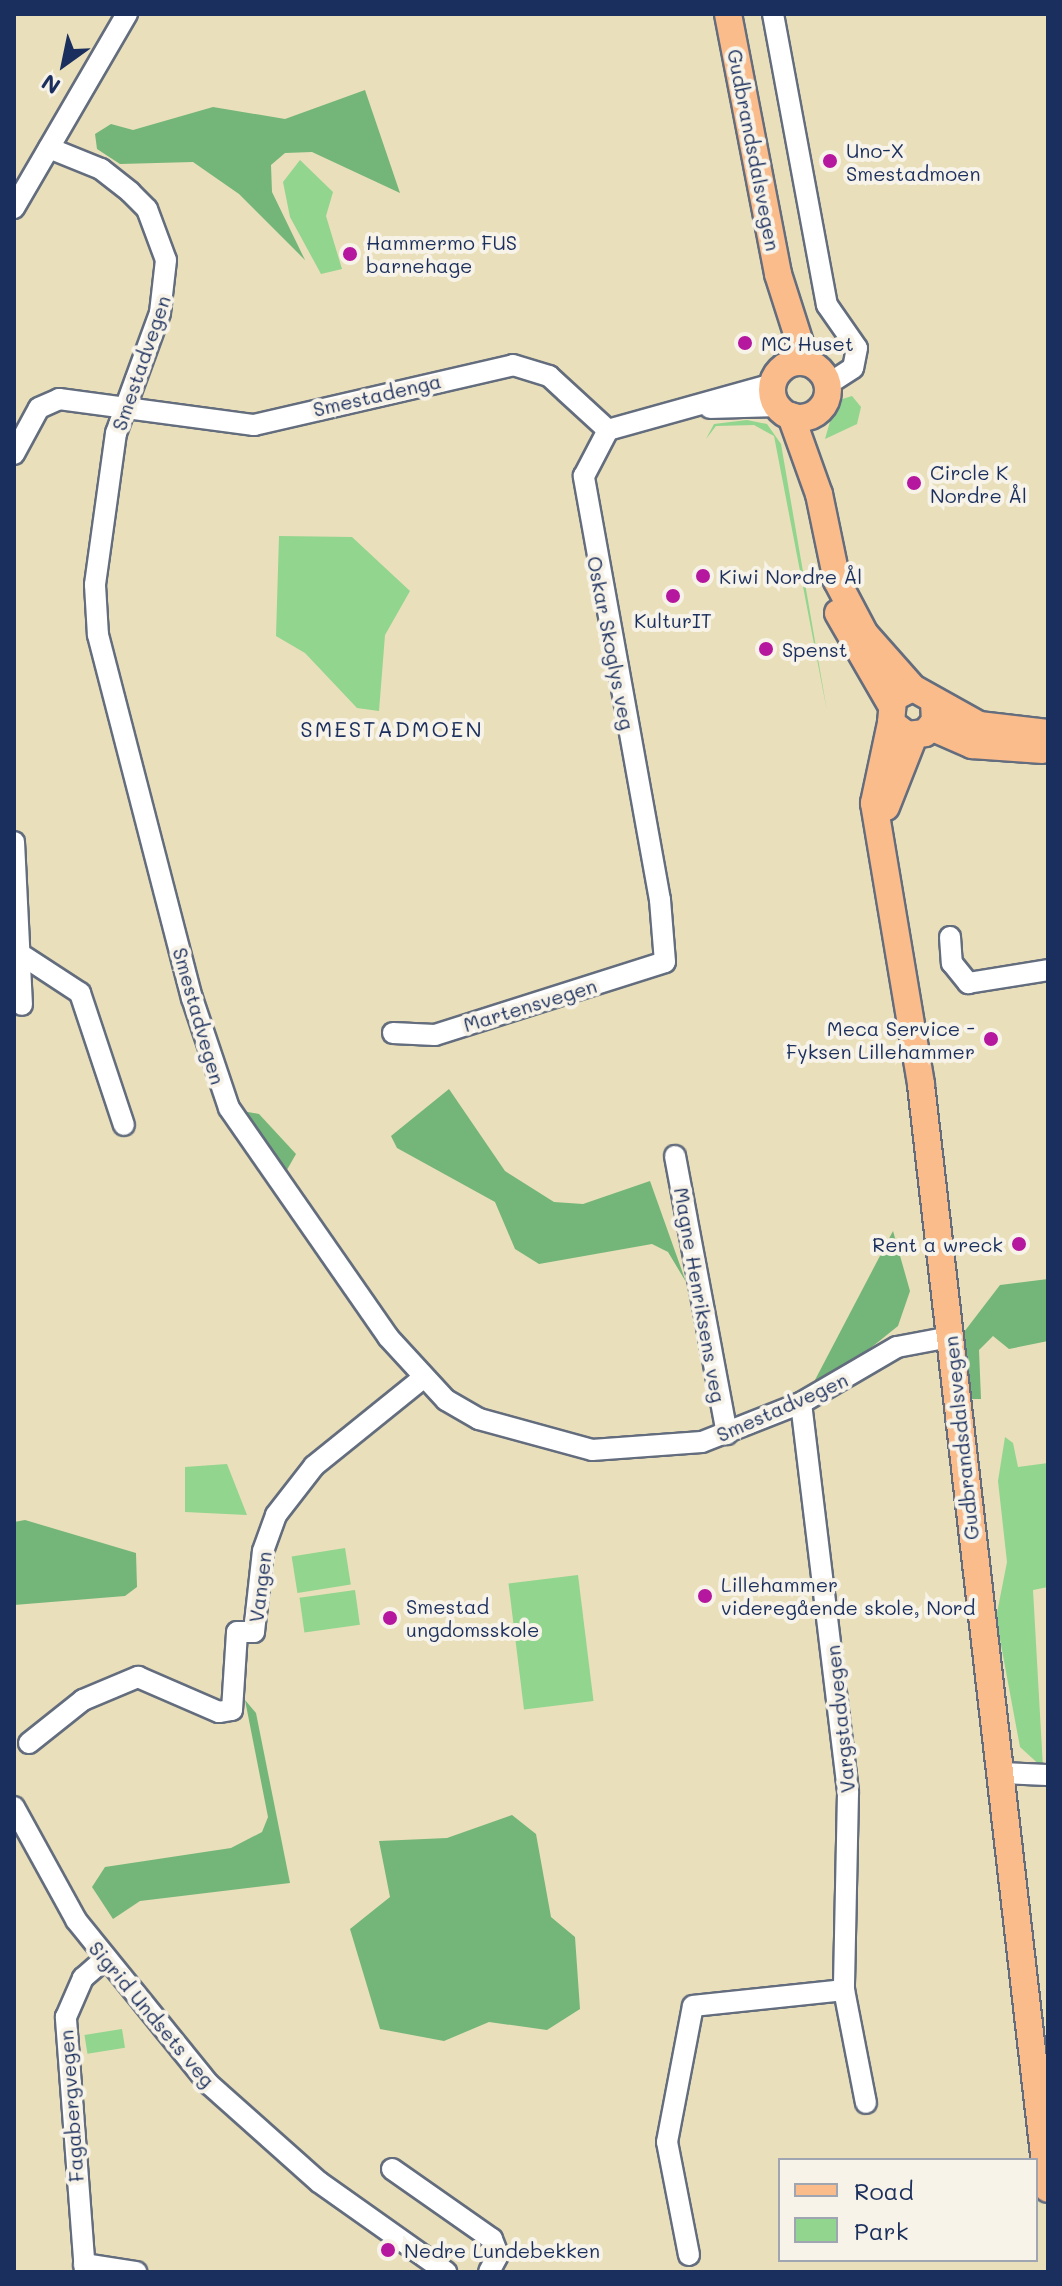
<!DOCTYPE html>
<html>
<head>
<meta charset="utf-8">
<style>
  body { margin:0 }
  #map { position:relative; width:1062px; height:2286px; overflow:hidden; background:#e9dfba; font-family:Mali,sans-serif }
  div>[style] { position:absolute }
  .green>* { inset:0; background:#91d58e; transform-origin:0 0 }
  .forest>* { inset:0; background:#74b679 }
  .roads { filter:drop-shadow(2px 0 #636d7e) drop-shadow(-2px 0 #636d7e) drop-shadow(0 2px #636d7e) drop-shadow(0 -2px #636d7e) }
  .minor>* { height:20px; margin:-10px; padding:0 10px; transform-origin:10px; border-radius:10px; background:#fff }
  .major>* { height:26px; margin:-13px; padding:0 13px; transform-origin:13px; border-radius:13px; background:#fabc8b }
  .major>.ring { margin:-13px; padding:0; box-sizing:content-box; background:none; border:26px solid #fabc8b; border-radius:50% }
  .dots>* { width:22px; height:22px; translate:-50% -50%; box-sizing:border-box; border:4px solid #f7f3e8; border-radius:50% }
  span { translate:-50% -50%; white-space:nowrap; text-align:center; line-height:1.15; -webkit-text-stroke:8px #f7f3e8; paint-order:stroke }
  .street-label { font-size:20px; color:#1b2f5e }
  .poi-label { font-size:20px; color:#1b2f5e }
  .left { translate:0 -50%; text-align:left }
  .right { translate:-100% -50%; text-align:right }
  .neighbourhood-label { font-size:22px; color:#1b2f5e; letter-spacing:2px }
  .frame { position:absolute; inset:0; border:16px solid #1b2f5e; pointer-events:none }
  .legend { position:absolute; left:778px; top:2158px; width:260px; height:104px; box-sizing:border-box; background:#f7f3e8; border:2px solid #9fa5b1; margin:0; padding:10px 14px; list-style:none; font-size:24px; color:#1b2f5e }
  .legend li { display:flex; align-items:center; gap:16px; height:40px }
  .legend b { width:40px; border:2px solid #9fa5b1 }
  .north { position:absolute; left:24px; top:24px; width:80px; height:80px; -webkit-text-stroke:6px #f7f3e8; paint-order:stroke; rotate:213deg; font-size:22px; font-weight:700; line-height:32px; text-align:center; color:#1b2f5e }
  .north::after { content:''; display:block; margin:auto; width:28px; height:36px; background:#1b2f5e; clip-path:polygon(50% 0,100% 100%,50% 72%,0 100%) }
</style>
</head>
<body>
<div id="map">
  <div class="green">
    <div style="clip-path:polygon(300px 160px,333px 192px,326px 216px,342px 269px,321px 274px,290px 217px,283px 182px)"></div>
    <div style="clip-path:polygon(852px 396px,861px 407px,857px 424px,825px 439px,836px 401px)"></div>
    <div style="clip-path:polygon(747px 420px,767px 424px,781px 444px,827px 711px,774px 436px,754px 425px,716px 426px,706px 439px,714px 424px)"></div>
    <div style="clip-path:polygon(279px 536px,352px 537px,410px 591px,385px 635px,379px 711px,357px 708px,305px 653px,276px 636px)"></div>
    <div style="clip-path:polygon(1005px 1437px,1013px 1443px,1018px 1467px,1048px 1463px,1048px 1587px,1033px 1590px,1043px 1768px,1020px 1747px,996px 1618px,1007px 1562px,998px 1481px)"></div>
    <div style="clip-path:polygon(227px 1464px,247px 1515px,185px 1512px,185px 1467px)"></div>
    <div style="left:345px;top:1548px;width:37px;height:54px;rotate:81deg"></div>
    <div style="left:578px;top:1575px;width:127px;height:70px;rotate:83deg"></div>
    <div style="left:355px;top:1590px;width:35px;height:56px;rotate:82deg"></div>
    <div style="left:122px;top:2029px;width:19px;height:38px;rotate:81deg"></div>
  </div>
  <div class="forest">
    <div style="clip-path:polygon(365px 90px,400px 193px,312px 152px,285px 153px,271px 165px,272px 192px,305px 260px,239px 194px,193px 162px,120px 164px,97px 149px,95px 134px,111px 124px,133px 130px,213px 107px,285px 119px)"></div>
    <div style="clip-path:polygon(449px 1089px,505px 1171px,554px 1202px,583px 1204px,650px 1181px,686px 1282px,668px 1252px,652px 1244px,539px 1264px,515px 1249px,495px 1202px,397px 1148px,391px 1136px)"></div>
    <div style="clip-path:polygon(237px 1110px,259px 1114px,296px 1154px,284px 1175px)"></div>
    <div style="clip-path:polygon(893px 1231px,910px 1291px,898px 1326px,827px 1383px,815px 1380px)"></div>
    <div style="clip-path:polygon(1048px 1279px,1048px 1341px,1009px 1349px,993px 1336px,979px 1350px,981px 1399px,970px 1399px,964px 1332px,1000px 1285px)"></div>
    <div style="clip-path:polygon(25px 1520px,136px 1553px,137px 1587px,125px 1596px,14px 1605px,14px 1522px)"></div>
    <div style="clip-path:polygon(245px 1700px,256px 1713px,290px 1883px,140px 1901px,113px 1919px,92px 1887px,105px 1867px,231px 1848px,262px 1832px,268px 1817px)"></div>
    <div style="clip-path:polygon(512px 1815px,536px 1834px,551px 1917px,575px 1937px,580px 2009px,547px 2030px,489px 2022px,444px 2041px,380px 2029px,350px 1929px,390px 1897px,379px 1841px,447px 1838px)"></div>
  </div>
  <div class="roads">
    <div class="minor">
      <div style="left:773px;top:14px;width:296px;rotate:79.5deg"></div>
      <div style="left:827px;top:305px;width:52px;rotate:55.1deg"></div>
      <div style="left:857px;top:348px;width:20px;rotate:101deg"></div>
      <div style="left:853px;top:368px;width:31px;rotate:147deg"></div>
      <div style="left:49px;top:148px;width:56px;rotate:22deg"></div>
      <div style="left:101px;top:169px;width:37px;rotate:38deg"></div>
      <div style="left:130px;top:192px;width:24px;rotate:45deg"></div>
      <div style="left:147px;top:209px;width:54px;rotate:69.6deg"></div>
      <div style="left:166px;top:260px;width:53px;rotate:96.5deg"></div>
      <div style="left:160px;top:313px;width:128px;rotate:110.1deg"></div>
      <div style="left:116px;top:433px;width:153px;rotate:97.9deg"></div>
      <div style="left:95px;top:585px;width:50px;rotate:86.6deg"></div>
      <div style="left:98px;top:635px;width:375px;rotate:75.5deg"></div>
      <div style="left:192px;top:998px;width:116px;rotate:71.4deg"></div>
      <div style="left:229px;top:1108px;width:279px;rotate:55.2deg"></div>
      <div style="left:388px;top:1337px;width:86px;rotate:47.4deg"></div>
      <div style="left:446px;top:1400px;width:38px;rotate:30deg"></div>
      <div style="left:479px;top:1419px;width:117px;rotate:15.3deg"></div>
      <div style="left:592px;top:1450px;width:110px;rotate:-4.2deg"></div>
      <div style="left:702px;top:1442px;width:106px;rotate:-21.5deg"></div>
      <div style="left:801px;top:1403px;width:111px;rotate:-30.3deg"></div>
      <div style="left:897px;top:1347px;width:54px;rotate:-10.7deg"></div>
      <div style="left:14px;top:208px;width:225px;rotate:-59.8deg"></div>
      <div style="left:710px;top:408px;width:67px;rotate:-1.7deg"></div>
      <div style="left:14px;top:454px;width:52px;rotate:-61.5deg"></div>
      <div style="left:39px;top:408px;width:22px;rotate:-24deg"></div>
      <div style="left:59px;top:399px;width:197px;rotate:7.6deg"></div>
      <div style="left:254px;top:425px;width:266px;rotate:-13deg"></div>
      <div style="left:513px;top:365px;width:38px;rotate:17deg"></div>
      <div style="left:549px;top:376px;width:80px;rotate:42.5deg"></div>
      <div style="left:14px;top:842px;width:163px;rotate:87.2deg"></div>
      <div style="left:950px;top:937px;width:26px;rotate:86deg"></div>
      <div style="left:952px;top:963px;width:26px;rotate:51deg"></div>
      <div style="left:968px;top:983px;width:81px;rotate:-9.2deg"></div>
      <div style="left:25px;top:957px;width:66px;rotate:33.2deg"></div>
      <div style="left:80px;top:993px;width:139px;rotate:71.6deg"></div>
      <div style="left:393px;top:1033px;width:42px;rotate:2.7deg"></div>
      <div style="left:435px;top:1035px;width:241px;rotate:-17.6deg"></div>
      <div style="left:665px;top:962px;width:62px;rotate:-94.6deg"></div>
      <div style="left:660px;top:900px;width:431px;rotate:-100.2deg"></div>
      <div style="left:584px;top:476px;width:52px;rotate:-62.4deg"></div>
      <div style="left:608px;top:430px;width:171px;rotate:-15.6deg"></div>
      <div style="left:675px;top:1156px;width:283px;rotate:79.4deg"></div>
      <div style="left:801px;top:1403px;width:393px;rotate:83.1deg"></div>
      <div style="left:848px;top:1793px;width:197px;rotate:91.2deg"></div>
      <div style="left:844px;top:1990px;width:115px;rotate:79deg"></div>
      <div style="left:29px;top:1743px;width:69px;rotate:-38.5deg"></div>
      <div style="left:83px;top:1700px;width:60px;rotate:-22.7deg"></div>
      <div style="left:138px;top:1677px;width:88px;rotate:23.4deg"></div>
      <div style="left:219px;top:1712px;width:13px;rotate:-9deg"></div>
      <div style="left:232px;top:1710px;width:78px;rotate:-86.3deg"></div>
      <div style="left:237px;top:1632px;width:17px"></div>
      <div style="left:254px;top:1632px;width:81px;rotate:-83.7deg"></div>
      <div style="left:263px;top:1551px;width:38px;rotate:-70deg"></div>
      <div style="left:276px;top:1515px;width:62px;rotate:-52.2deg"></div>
      <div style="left:314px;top:1466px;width:140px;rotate:-38.9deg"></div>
      <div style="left:1001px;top:1773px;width:47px;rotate:2.4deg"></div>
      <div style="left:14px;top:1807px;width:129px;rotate:61.2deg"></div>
      <div style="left:76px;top:1920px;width:211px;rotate:51deg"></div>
      <div style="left:209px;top:2084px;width:147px;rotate:41.7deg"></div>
      <div style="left:319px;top:2182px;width:156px;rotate:35.3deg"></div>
      <div style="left:392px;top:2169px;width:122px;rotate:35deg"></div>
      <div style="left:492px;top:2239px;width:17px;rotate:69deg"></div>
      <div style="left:498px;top:2255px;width:19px;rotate:118deg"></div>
      <div style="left:689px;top:2255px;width:115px;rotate:-101deg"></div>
      <div style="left:667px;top:2142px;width:138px;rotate:-79.2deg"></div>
      <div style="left:693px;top:2006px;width:152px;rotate:-6deg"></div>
      <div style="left:84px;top:2264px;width:53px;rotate:8.7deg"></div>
      <div style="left:85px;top:2272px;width:256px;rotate:-94.3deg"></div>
      <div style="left:66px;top:2017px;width:43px;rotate:-66.4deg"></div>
      <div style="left:83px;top:1978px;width:28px;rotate:-41deg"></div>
    </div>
    <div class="major">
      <div style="left:728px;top:14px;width:265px;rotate:79.1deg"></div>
      <div style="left:778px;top:274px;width:92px;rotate:72.3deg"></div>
      <div class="ring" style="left:772px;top:362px;width:30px;height:30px"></div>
      <div style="left:791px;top:416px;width:83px;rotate:70.3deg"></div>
      <div style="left:819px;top:494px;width:89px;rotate:78.3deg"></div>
      <div style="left:837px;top:581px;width:60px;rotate:62.2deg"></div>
      <div style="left:865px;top:634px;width:72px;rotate:48.4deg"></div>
      <div style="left:838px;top:613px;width:104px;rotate:60deg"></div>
      <div style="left:934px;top:702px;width:19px;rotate:87deg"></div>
      <div style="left:935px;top:721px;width:16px;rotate:130deg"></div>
      <div style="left:925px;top:733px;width:18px;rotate:174deg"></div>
      <div style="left:907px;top:735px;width:20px;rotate:-143deg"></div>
      <div style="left:891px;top:723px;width:25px;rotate:-85deg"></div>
      <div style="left:893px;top:698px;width:22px;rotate:-27deg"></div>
      <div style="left:913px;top:688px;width:76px;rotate:29.3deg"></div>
      <div style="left:979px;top:725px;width:69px;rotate:6.6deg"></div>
      <div style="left:891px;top:723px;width:82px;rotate:102deg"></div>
      <div style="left:874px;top:803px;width:286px;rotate:80.5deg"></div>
      <div style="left:921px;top:1085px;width:1111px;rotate:83.44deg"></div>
      <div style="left:931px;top:727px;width:45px;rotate:23.7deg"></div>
      <div style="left:972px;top:745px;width:71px;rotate:4deg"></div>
      <div style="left:886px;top:807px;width:76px;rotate:-68.5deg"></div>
    </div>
  </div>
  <div class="dots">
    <div style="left:830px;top:161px;background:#b5179e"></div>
    <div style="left:350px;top:254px;background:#b5179e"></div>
    <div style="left:745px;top:343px;background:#b5179e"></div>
    <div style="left:914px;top:483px;background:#b5179e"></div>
    <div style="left:703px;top:576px;background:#b5179e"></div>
    <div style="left:673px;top:596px;background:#b5179e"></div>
    <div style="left:766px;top:649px;background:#b5179e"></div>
    <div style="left:991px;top:1039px;background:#b5179e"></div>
    <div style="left:1019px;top:1244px;background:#b5179e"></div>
    <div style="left:705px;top:1596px;background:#b5179e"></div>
    <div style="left:390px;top:1618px;background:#b5179e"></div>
    <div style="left:388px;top:2250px;background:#b5179e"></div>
  </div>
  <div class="street-label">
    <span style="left:754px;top:150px;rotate:79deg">Gudbrandsdalsvegen</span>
    <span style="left:141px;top:363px;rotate:-71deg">Smestadvegen</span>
    <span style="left:377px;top:395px;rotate:-13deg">Smestadenga</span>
    <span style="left:611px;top:643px;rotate:79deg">Oskar Skoglys veg</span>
    <span style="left:530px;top:1005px;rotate:-17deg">Martensvegen</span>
    <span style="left:199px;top:1016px;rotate:74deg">Smestadvegen</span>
    <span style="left:700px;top:1295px;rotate:80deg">Magne Henriksens veg</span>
    <span style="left:782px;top:1407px;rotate:-24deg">Smestadvegen</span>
    <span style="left:961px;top:1438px;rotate:-96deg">Gudbrandsdalsvegen</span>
    <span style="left:260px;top:1587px;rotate:-83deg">Vangen</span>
    <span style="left:840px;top:1719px;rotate:-96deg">Vargstadvegen</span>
    <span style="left:152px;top:2014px;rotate:50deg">Sigrid Undsets veg</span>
    <span style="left:71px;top:2106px;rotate:-94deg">Fagabergvegen</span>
  </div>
  <div class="poi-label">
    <span class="left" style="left:846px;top:162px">Uno-X<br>Smestadmoen</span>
    <span class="left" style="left:366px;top:254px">Hammermo FUS<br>barnehage</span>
    <span class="left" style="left:761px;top:343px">MC Huset</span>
    <span class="left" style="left:930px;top:484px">Circle K<br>Nordre Ål</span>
    <span class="left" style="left:719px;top:576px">Kiwi Nordre Ål</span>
    <span style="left:673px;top:620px">KulturIT</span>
    <span class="left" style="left:782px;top:649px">Spenst</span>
    <span class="right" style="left:975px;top:1040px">Meca Service -<br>Fyksen Lillehammer</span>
    <span class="right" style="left:1003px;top:1244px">Rent a wreck</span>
    <span class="left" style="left:721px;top:1596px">Lillehammer<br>videregående skole, Nord</span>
    <span class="left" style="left:406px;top:1618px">Smestad<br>ungdomsskole</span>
    <span class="left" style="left:404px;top:2250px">Nedre Lundebekken</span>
  </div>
  <div class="neighbourhood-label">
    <span style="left:392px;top:729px">SMESTADMOEN</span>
  </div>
  <div class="frame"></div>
  <ul class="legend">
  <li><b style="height:10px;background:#fabc8b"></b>Road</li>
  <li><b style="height:22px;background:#91d58e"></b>Park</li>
  </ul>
  <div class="north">N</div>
</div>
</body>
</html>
